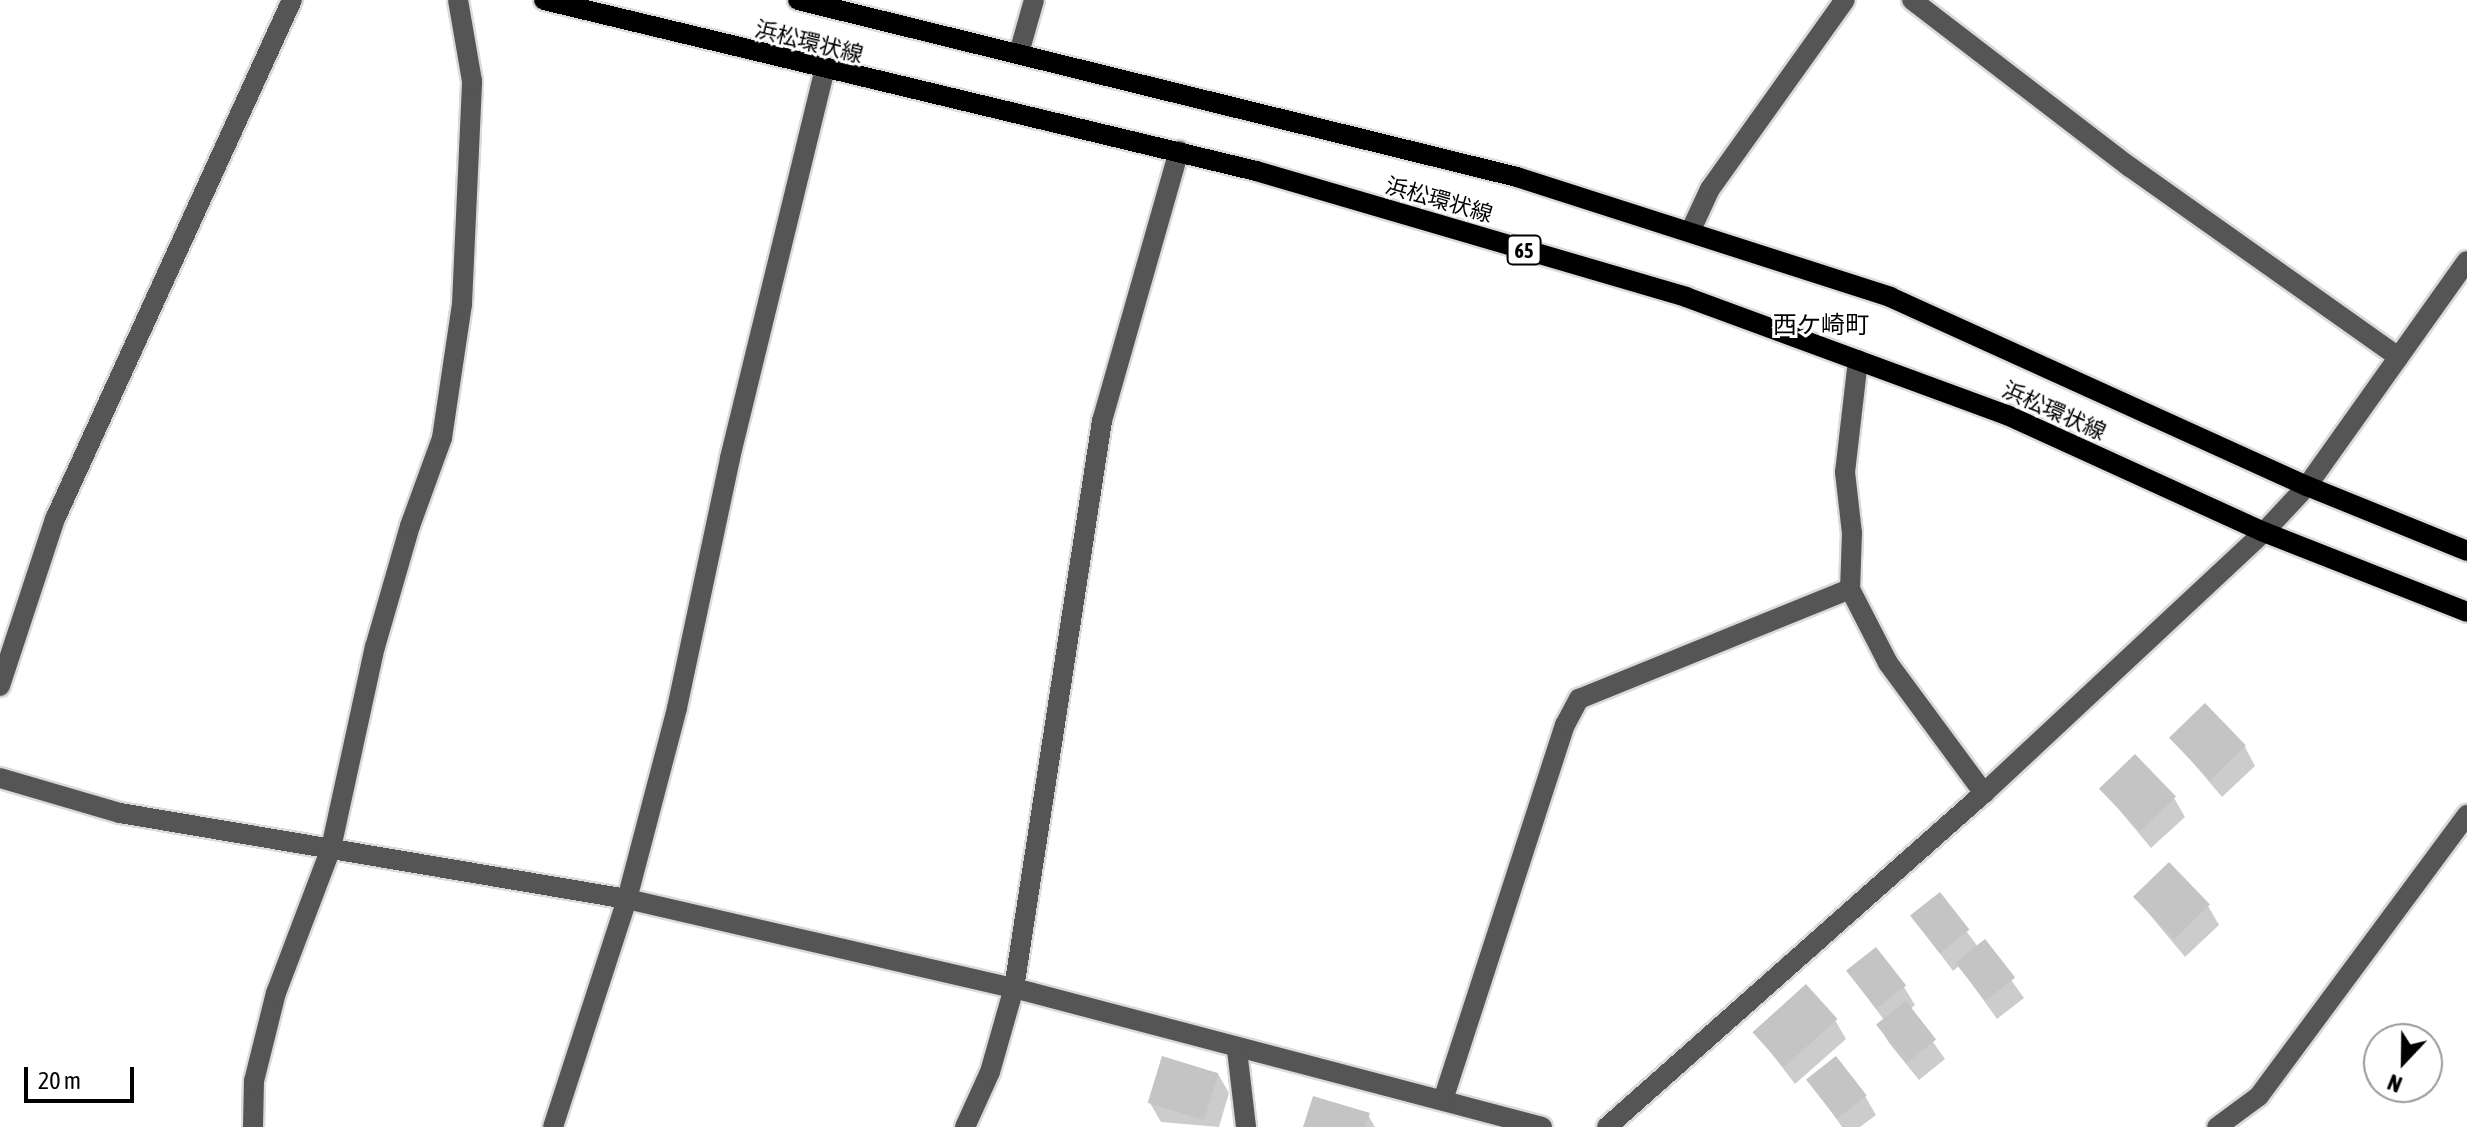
<!DOCTYPE html>
<html>
<head>
<meta charset="utf-8">
<style>
  body { margin:0 }
  #map { position:relative; width:2467px; height:1127px; overflow:hidden; background:#fff; font-family:"Asap Condensed","Noto Sans JP",sans-serif }
  div>[style] { position:absolute }
  .shadow>* { inset:0; background:#0003 }
  .building>* { inset:0; background:#c4c4c4; transform-origin:0 0 }
  .roads { filter:drop-shadow(2px 0 #dbdbdb) drop-shadow(-2px 0 #dbdbdb) drop-shadow(0 2px #dbdbdb) drop-shadow(0 -2px #dbdbdb) }
  .minor>* { height:20px; margin:-10px; padding:0 10px; transform-origin:10px; border-radius:10px; background:#555 }
  .major>* { height:20px; margin:-10px; padding:0 10px; transform-origin:10px; border-radius:10px; background:#000 }
  span { translate:-50% -50%; white-space:nowrap; text-align:center; line-height:1.15; -webkit-text-stroke:6px #fff; paint-order:stroke }
  .shield-label span { padding:2px 6px; background:#fff; border:2px solid; border-radius:6px; -webkit-text-stroke-width:0 }
  .shield-label { font-size:20px; color:#000; font-weight:700 }
  .street-label { font-size:22px; color:#000 }
  .neighbourhood-label { font-size:24px; color:#000 }
  .north { position:absolute; left:2363px; top:1023px; width:80px; height:80px; box-sizing:border-box; background:#fff; border:2px solid #999; border-radius:50%; rotate:202deg; font-size:22px; font-weight:700; line-height:32px; text-align:center; color:#000 }
  .north::after { content:''; display:block; margin:auto; width:28px; height:36px; background:#000; clip-path:polygon(50% 0,100% 100%,50% 72%,0 100%) }
  .scale { position:absolute; left:24px; top:1067px; width:110px; height:36px; box-sizing:border-box; border:4px solid #000; border-top:0; padding-left:10px; font-size:24px; line-height:28px; white-space:nowrap; color:#000; -webkit-text-stroke:6px #fff; paint-order:stroke }
</style>
</head>
<body>
<div id="map">
  <div class="shadow">
    <div style="clip-path:polygon(2171px 737px,2245px 747px,2255px 766px,2222px 797px)"></div>
    <div style="clip-path:polygon(2101px 788px,2174px 798px,2185px 817px,2151px 848px)"></div>
    <div style="clip-path:polygon(1940px 895px,1978px 947px,1984px 942px,2024px 998px,1997px 1019px,1959px 966px,1953px 971px,1912px 916px)"></div>
    <div style="clip-path:polygon(2135px 897px,2208px 906px,2219px 925px,2185px 957px)"></div>
    <div style="clip-path:polygon(1848px 971px,1904px 987px,1915px 1005px,1910px 1009px,1945px 1059px,1919px 1080px,1889px 1043px,1878px 1024px,1884px 1020px)"></div>
    <div style="clip-path:polygon(1835px 1020px,1846px 1039px,1795px 1084px,1754px 1031px)"></div>
    <div style="clip-path:polygon(1218px 1074px,1229px 1093px,1219px 1127px,1161px 1122px,1150px 1103px)"></div>
    <div style="clip-path:polygon(1809px 1080px,1865px 1096px,1876px 1115px,1860px 1127px,1842px 1127px)"></div>
    <div style="clip-path:polygon(1368px 1115px,1375px 1127px,1305px 1127px)"></div>
  </div>
  <div class="building">
    <div style="left:2205px;top:703px;width:59px;height:50px;rotate:46deg"></div>
    <div style="left:2135px;top:754px;width:59px;height:50px;rotate:46deg"></div>
    <div style="left:2169px;top:862px;width:59px;height:50px;rotate:46deg"></div>
    <div style="left:1940px;top:892px;width:48px;height:38px;rotate:52deg"></div>
    <div style="left:1985px;top:939px;width:49px;height:38px;rotate:52deg"></div>
    <div style="left:1876px;top:947px;width:49px;height:38px;rotate:52deg"></div>
    <div style="left:1806px;top:984px;width:47px;height:72px;rotate:48deg"></div>
    <div style="left:1906px;top:1001px;width:49px;height:38px;rotate:52deg"></div>
    <div style="left:1162px;top:1056px;width:59px;height:49px;rotate:17deg"></div>
    <div style="left:1836px;top:1056px;width:50px;height:38px;rotate:52deg"></div>
    <div style="clip-path:polygon(1313px 1096px,1370px 1113px,1365px 1127px,1303px 1127px)"></div>
  </div>
  <div class="roads">
    <div class="minor">
      <div style="left:1912px;top:0;width:275px;rotate:37.5deg"></div>
      <div style="left:2130px;top:167px;width:329px;rotate:35.3deg"></div>
      <div style="left:1019px;top:53px;width:55px;rotate:-74.2deg"></div>
      <div style="left:1690px;top:232px;width:47px;rotate:-65.1deg"></div>
      <div style="left:1710px;top:189px;width:232px;rotate:-54.5deg"></div>
      <div style="left:1858px;top:360px;width:113px;rotate:96.6deg"></div>
      <div style="left:1845px;top:472px;width:61px;rotate:83.5deg"></div>
      <div style="left:1852px;top:533px;width:56px;rotate:92deg"></div>
      <div style="left:1850px;top:589px;width:83px;rotate:62.8deg"></div>
      <div style="left:1888px;top:663px;width:162px;rotate:53.6deg"></div>
      <div style="left:0;top:686px;width:176px;rotate:-71.8deg"></div>
      <div style="left:55px;top:519px;width:571px;rotate:-65.46deg"></div>
      <div style="left:0;top:778px;width:125px;rotate:16.3deg"></div>
      <div style="left:120px;top:813px;width:514px;rotate:9.63deg"></div>
      <div style="left:627px;top:899px;width:397px;rotate:13deg"></div>
      <div style="left:1014px;top:988px;width:546px;rotate:14.75deg"></div>
      <div style="left:1237px;top:1050px;width:78px;rotate:83.3deg"></div>
      <div style="left:1443px;top:1100px;width:394px;rotate:-72deg"></div>
      <div style="left:1565px;top:725px;width:30px;rotate:-62deg"></div>
      <div style="left:1579px;top:699px;width:292px;rotate:-22.1deg"></div>
      <div style="left:253px;top:1127px;width:46px;rotate:-88.8deg"></div>
      <div style="left:254px;top:1081px;width:91px;rotate:-76deg"></div>
      <div style="left:276px;top:993px;width:155px;rotate:-69.2deg"></div>
      <div style="left:331px;top:848px;width:206px;rotate:-77.7deg"></div>
      <div style="left:375px;top:647px;width:126px;rotate:-73.9deg"></div>
      <div style="left:410px;top:526px;width:94px;rotate:-70deg"></div>
      <div style="left:442px;top:438px;width:135px;rotate:-81.5deg"></div>
      <div style="left:462px;top:304px;width:223px;rotate:-87.4deg"></div>
      <div style="left:472px;top:81px;width:82px;rotate:-99.8deg"></div>
      <div style="left:553px;top:1127px;width:240px;rotate:-72deg"></div>
      <div style="left:627px;top:899px;width:197px;rotate:-75.3deg"></div>
      <div style="left:677px;top:708px;width:256px;rotate:-78deg"></div>
      <div style="left:730px;top:458px;width:398px;rotate:-76.3deg"></div>
      <div style="left:965px;top:1127px;width:60px;rotate:-65.6deg"></div>
      <div style="left:990px;top:1072px;width:87px;rotate:-74.1deg"></div>
      <div style="left:1014px;top:988px;width:574px;rotate:-81.18deg"></div>
      <div style="left:1102px;top:421px;width:281px;rotate:-74.1deg"></div>
      <div style="left:1607px;top:1127px;width:504px;rotate:-41.54deg"></div>
      <div style="left:1984px;top:793px;width:383px;rotate:-43deg"></div>
      <div style="left:2264px;top:532px;width:63px;rotate:-46.9deg"></div>
      <div style="left:2307px;top:486px;width:276px;rotate:-54.6deg"></div>
      <div style="left:2217px;top:1127px;width:52px;rotate:-36.4deg"></div>
      <div style="left:2259px;top:1096px;width:350px;rotate:-53.5deg"></div>
    </div>
    <div class="major">
      <div style="left:544px;top:0;width:732px;rotate:13.5deg"></div>
      <div style="left:1256px;top:171px;width:448px;rotate:16.3deg"></div>
      <div style="left:1686px;top:297px;width:342px;rotate:20.2deg"></div>
      <div style="left:2007px;top:415px;width:282px;rotate:24.5deg"></div>
      <div style="left:2264px;top:532px;width:218px;rotate:21.5deg"></div>
      <div style="left:798px;top:0;width:740px;rotate:13.83deg"></div>
      <div style="left:1517px;top:177px;width:392px;rotate:17.8deg"></div>
      <div style="left:1890px;top:297px;width:458px;rotate:24.4deg"></div>
      <div style="left:2307px;top:486px;width:173px;rotate:22.1deg"></div>
    </div>
  </div>
  <div class="shield-label">
    <span style="left:1524px;top:250px">65</span>
  </div>
  <div class="street-label">
    <span style="left:809px;top:42px;rotate:14deg">浜松環状線</span>
    <span style="left:1439px;top:200px;rotate:16deg">浜松環状線</span>
    <span style="left:2054px;top:411px;rotate:24deg">浜松環状線</span>
  </div>
  <div class="neighbourhood-label">
    <span style="left:1821px;top:325px">西ケ崎町</span>
  </div>
  <div class="north">N</div>
  <div class="scale">20 m</div>
</div>
</body>
</html>
